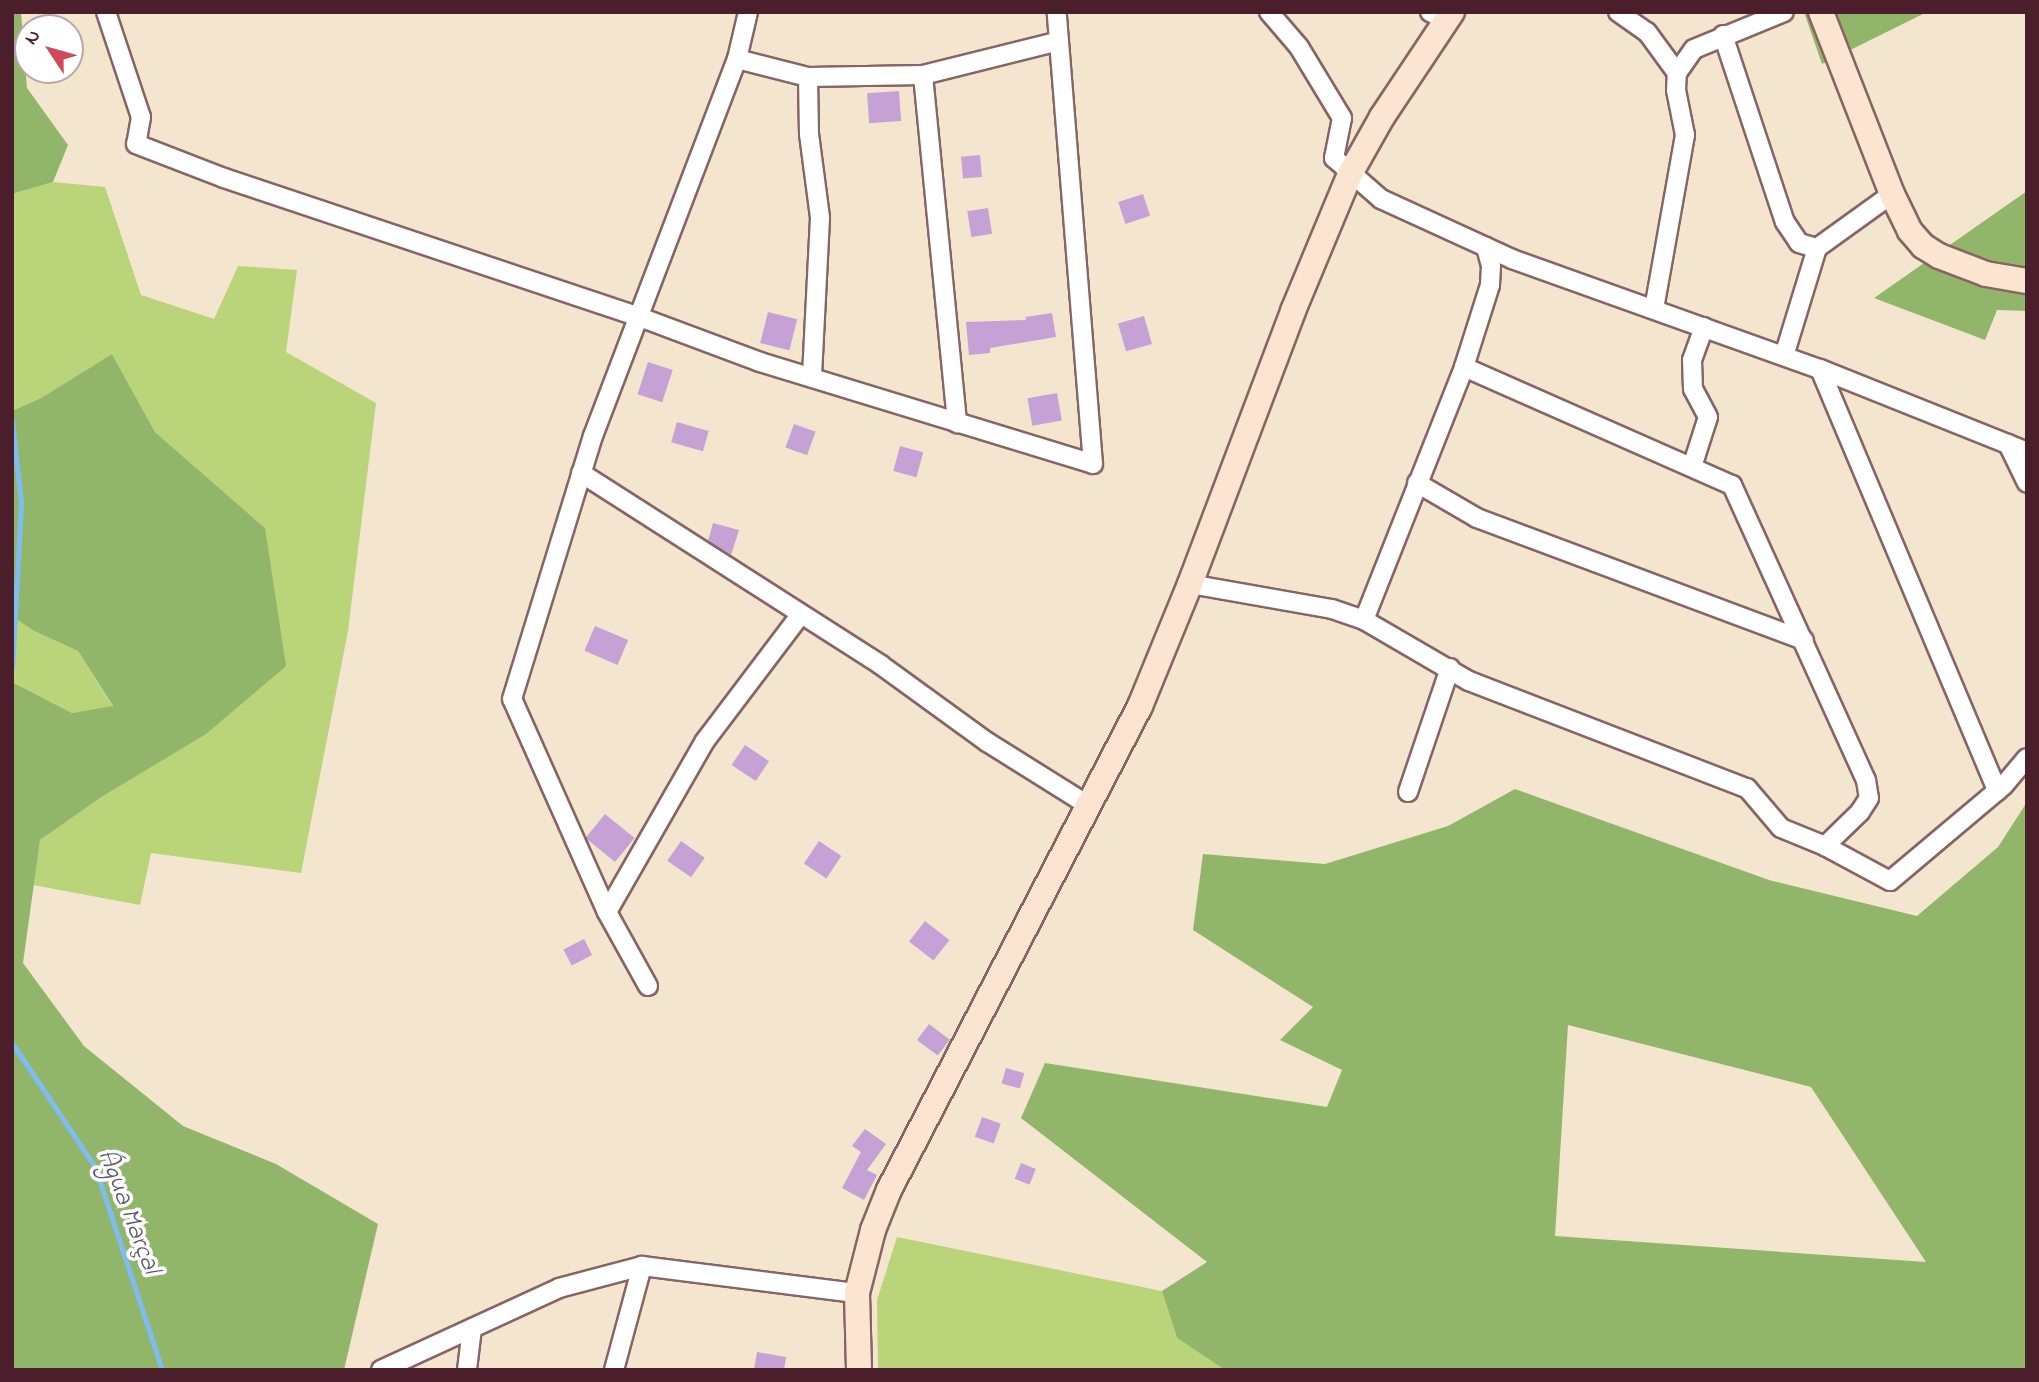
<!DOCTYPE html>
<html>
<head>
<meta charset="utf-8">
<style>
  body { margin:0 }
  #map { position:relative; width:2039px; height:1382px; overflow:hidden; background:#f4e6ce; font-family:"Indie Flower",sans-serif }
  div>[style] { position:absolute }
  .green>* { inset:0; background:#b9d479 }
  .forest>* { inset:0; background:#92b669 }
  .stream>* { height:5px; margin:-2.5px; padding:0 2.5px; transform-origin:2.5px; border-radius:2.5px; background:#7fbcf2 }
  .building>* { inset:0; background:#c5a1d6; transform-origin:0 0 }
  .roads { filter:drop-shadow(2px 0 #866564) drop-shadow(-2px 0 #866564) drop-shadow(0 2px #866564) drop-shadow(0 -2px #866564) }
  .street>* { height:18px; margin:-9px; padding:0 9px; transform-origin:9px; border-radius:9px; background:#fff }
  .secondary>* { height:24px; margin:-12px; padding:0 12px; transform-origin:12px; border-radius:12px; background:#fce5d0 }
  span { translate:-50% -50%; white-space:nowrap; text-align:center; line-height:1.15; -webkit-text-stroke:7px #fff; paint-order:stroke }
  .water-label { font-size:26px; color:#5d5671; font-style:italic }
  .frame { position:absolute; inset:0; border:14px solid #4a1f2b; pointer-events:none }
  .north { position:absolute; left:14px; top:14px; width:70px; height:70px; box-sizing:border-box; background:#fff; border:2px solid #b7a5aa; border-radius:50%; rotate:306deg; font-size:19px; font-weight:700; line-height:28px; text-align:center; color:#4a1f2b }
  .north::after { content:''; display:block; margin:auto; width:24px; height:32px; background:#d1495b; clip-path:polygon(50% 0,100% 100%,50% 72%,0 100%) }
</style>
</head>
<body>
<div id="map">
  <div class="green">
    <div style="clip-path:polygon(53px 182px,105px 187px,141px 295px,214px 319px,238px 266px,297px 270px,286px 352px,376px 403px,348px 631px,301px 873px,151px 853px,140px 905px,33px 885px,40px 840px,103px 796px,265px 528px,155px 432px,112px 354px,41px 398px,12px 411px,12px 194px)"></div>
    <div style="clip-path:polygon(12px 616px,34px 631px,78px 651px,113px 707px,72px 713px,12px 682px)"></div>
    <div style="clip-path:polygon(897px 1237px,1162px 1291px,1177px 1338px,1225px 1370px,878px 1370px,877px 1300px)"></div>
  </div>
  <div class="forest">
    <div style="clip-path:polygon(12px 12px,21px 12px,27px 88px,68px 145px,53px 182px,12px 194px)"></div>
    <div style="clip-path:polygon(1804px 12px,1927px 12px,1822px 64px)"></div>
    <div style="clip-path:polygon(2027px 191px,2027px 311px,1997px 310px,1985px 340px,1874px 298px)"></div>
    <div style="clip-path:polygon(112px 354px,155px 432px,265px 528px,286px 666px,206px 734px,103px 796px,40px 840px,23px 963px,84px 1046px,183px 1126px,276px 1164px,378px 1224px,344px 1370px,12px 1370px,12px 682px,72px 713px,113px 706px,78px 651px,34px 631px,12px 616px,12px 411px,41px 398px)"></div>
    <div style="clip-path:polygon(evenodd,1515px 789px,1769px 880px,1917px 916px,1998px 847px,2027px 802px,2027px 1370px,1225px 1370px,1177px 1338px,1162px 1291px,1207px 1262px,1021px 1118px,1045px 1063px,1327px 1107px,1342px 1070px,1280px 1040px,1313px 1007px,1193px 930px,1203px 854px,1325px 864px,1448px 826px,1515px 789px,1568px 1025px,1811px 1087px,1926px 1262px,1555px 1236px,1568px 1025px)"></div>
  </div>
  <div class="stream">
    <div style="left:12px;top:421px;width:82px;rotate:83.7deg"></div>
    <div style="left:21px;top:503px;width:164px;rotate:93.1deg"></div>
    <div style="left:12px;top:1043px;width:149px;rotate:56.2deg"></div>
    <div style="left:95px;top:1167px;width:214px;rotate:71.7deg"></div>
  </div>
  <div class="building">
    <div style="left:899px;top:91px;width:30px;height:32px;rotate:86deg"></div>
    <div style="left:980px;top:155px;width:22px;height:19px;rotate:85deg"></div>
    <div style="left:1143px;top:194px;width:23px;height:26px;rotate:72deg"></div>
    <div style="left:988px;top:208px;width:26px;height:21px;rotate:81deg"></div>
    <div style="left:768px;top:312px;width:30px;height:32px;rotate:14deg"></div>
    <div style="clip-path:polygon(1052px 313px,1056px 337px,990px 348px,990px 353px,969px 355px,966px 322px,1026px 320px,1025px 317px)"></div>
    <div style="left:1144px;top:316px;width:29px;height:27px;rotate:74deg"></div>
    <div style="left:648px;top:362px;width:26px;height:34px;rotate:18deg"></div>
    <div style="left:1057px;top:393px;width:28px;height:30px;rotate:80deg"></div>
    <div style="left:677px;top:422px;width:33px;height:21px;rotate:16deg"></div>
    <div style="left:794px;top:424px;width:23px;height:25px;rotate:20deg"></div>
    <div style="left:900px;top:446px;width:24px;height:26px;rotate:15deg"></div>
    <div style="clip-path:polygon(713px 523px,739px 530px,731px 555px,708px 541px)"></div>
    <div style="left:595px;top:626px;width:36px;height:27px;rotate:23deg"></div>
    <div style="left:745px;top:745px;width:29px;height:24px;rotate:34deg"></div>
    <div style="left:605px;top:814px;width:38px;height:31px;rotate:39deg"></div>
    <div style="left:681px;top:841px;width:29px;height:24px;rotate:35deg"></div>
    <div style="left:819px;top:841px;width:27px;height:27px;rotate:34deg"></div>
    <div style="left:925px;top:921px;width:31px;height:26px;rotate:38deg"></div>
    <div style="left:584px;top:939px;width:18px;height:23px;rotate:63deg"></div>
    <div style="left:929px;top:1024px;width:26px;height:20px;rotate:37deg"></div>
    <div style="left:1006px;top:1068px;width:19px;height:16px;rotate:16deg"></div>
    <div style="left:982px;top:1117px;width:20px;height:21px;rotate:20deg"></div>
    <div style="clip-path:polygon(865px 1129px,886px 1144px,867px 1170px,877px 1175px,864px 1200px,842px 1188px,861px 1152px,852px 1146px)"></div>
    <div style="left:1021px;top:1163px;width:16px;height:17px;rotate:22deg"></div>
    <div style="clip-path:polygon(757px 1352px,786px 1357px,784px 1370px,754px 1370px)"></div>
  </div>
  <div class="roads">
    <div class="street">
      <div style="left:106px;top:12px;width:111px;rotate:71.6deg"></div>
      <div style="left:141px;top:117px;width:27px;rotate:100deg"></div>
      <div style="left:136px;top:144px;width:94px;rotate:21.1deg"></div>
      <div style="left:224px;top:178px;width:435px;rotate:18.5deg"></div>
      <div style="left:637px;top:316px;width:131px;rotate:20.5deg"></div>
      <div style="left:760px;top:362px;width:348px;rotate:17deg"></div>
      <div style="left:1093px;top:464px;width:453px;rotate:-94.6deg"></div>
      <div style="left:1269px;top:12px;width:46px;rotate:49.4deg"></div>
      <div style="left:1299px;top:47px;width:83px;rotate:58.8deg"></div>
      <div style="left:1342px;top:118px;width:41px;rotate:101.3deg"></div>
      <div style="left:1334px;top:158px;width:62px;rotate:41.1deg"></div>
      <div style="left:1381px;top:199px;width:144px;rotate:24.6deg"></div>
      <div style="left:1512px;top:259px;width:327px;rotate:19.7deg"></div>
      <div style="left:1820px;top:369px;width:223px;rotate:21.8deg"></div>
      <div style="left:1430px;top:12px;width:18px;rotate:27deg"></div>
      <div style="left:1618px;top:12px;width:35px;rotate:35deg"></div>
      <div style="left:1647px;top:32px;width:51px;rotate:53.8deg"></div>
      <div style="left:1723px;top:35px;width:197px;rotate:71.7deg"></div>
      <div style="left:1785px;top:222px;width:25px;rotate:56deg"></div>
      <div style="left:1799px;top:243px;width:19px;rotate:16deg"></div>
      <div style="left:737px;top:59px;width:73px;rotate:14.2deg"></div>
      <div style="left:808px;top:77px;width:115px;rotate:-1deg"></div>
      <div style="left:923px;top:75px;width:140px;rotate:-14deg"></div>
      <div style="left:923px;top:75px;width:350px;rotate:84.4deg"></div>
      <div style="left:808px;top:77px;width:57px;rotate:89deg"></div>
      <div style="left:809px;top:134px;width:85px;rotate:82.5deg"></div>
      <div style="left:820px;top:218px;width:160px;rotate:92.9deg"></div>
      <div style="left:1654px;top:309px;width:177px;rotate:-79.9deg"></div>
      <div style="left:1685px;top:135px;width:46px;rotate:-101.3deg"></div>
      <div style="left:1676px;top:90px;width:17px;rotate:-87deg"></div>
      <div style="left:1677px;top:73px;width:29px;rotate:-55deg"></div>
      <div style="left:1694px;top:49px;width:97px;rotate:-22.3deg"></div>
      <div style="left:1784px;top:356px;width:113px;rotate:-73deg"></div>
      <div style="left:1817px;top:248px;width:92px;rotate:-35.8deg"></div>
      <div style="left:1464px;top:367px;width:293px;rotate:23.8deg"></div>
      <div style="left:1732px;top:485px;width:324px;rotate:65.6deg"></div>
      <div style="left:1866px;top:780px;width:18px;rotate:81deg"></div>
      <div style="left:1869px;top:798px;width:17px;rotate:123deg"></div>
      <div style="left:1860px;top:812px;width:49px;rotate:135.8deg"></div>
      <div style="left:1820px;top:369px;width:458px;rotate:67.2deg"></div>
      <div style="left:2008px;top:444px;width:43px;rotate:64deg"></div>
      <div style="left:1692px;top:467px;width:52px;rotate:-72.3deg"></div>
      <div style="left:1708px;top:417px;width:32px;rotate:-118deg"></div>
      <div style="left:1693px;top:389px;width:29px;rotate:-92deg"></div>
      <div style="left:1692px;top:360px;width:35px;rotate:-70deg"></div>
      <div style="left:581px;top:473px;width:356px;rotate:32.6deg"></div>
      <div style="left:881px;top:665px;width:131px;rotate:36deg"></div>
      <div style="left:987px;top:742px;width:119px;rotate:32deg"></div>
      <div style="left:1417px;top:483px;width:69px;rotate:30.3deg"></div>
      <div style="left:1477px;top:518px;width:349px;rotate:20.5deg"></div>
      <div style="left:1190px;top:584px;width:144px;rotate:10deg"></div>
      <div style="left:1332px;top:609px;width:34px;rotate:19deg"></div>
      <div style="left:1364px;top:620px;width:121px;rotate:30.2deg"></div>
      <div style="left:1469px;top:681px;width:298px;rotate:21.1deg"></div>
      <div style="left:1747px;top:788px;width:52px;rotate:49.6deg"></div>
      <div style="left:1781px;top:828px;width:48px;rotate:22.2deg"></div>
      <div style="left:1825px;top:846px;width:74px;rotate:28.3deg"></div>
      <div style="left:1890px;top:881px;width:149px;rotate:-40.1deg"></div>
      <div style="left:2004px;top:785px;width:35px;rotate:-50deg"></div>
      <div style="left:1364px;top:620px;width:272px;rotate:-68.4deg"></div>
      <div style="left:1464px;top:367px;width:86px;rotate:-72.4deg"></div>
      <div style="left:1490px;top:285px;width:19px;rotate:-87deg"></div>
      <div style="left:1491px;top:266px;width:20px;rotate:-105deg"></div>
      <div style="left:1408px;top:792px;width:131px;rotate:-71.3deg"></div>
      <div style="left:607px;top:912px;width:197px;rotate:-60.2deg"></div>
      <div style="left:705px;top:741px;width:159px;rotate:-52.9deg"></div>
      <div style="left:648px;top:986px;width:85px;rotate:-119deg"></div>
      <div style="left:607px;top:912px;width:233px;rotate:-114deg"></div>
      <div style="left:512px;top:699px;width:275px;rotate:-72.9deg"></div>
      <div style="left:593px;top:436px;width:404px;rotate:-69.1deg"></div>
      <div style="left:737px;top:59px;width:48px;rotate:-76.8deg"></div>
      <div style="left:381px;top:1370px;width:196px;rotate:-24.7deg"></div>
      <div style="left:559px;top:1288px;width:86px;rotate:-14.8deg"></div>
      <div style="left:642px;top:1266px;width:217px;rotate:7.2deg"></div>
      <div style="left:467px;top:1370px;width:42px;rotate:-83.2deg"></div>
      <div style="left:614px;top:1370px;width:108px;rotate:-74.9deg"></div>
    </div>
    <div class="secondary">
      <div style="left:1821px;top:12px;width:195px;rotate:68.7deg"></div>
      <div style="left:1892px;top:194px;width:41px;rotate:64.1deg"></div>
      <div style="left:1910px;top:231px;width:20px;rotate:49deg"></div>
      <div style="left:1923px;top:246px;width:19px;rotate:32deg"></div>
      <div style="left:1939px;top:256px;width:50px;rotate:21deg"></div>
      <div style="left:1986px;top:274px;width:42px;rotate:9.7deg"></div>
      <div style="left:859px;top:1370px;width:77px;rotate:-91.5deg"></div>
      <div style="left:857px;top:1293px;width:65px;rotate:-75.7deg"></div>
      <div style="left:873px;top:1230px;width:43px;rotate:-68.2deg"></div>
      <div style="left:889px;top:1190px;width:545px;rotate:-62.59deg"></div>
      <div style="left:1140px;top:706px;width:132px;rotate:-67.7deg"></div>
      <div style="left:1190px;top:584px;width:292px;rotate:-69.3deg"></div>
      <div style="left:1293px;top:311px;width:148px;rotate:-67.4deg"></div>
      <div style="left:1350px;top:174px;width:65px;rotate:-60.7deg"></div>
      <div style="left:1382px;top:117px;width:126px;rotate:-56.3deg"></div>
    </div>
  </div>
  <div class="water-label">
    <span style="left:127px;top:1212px;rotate:69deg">Água Marçal</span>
  </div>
  <div class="frame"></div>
  <div class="north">N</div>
</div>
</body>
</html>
